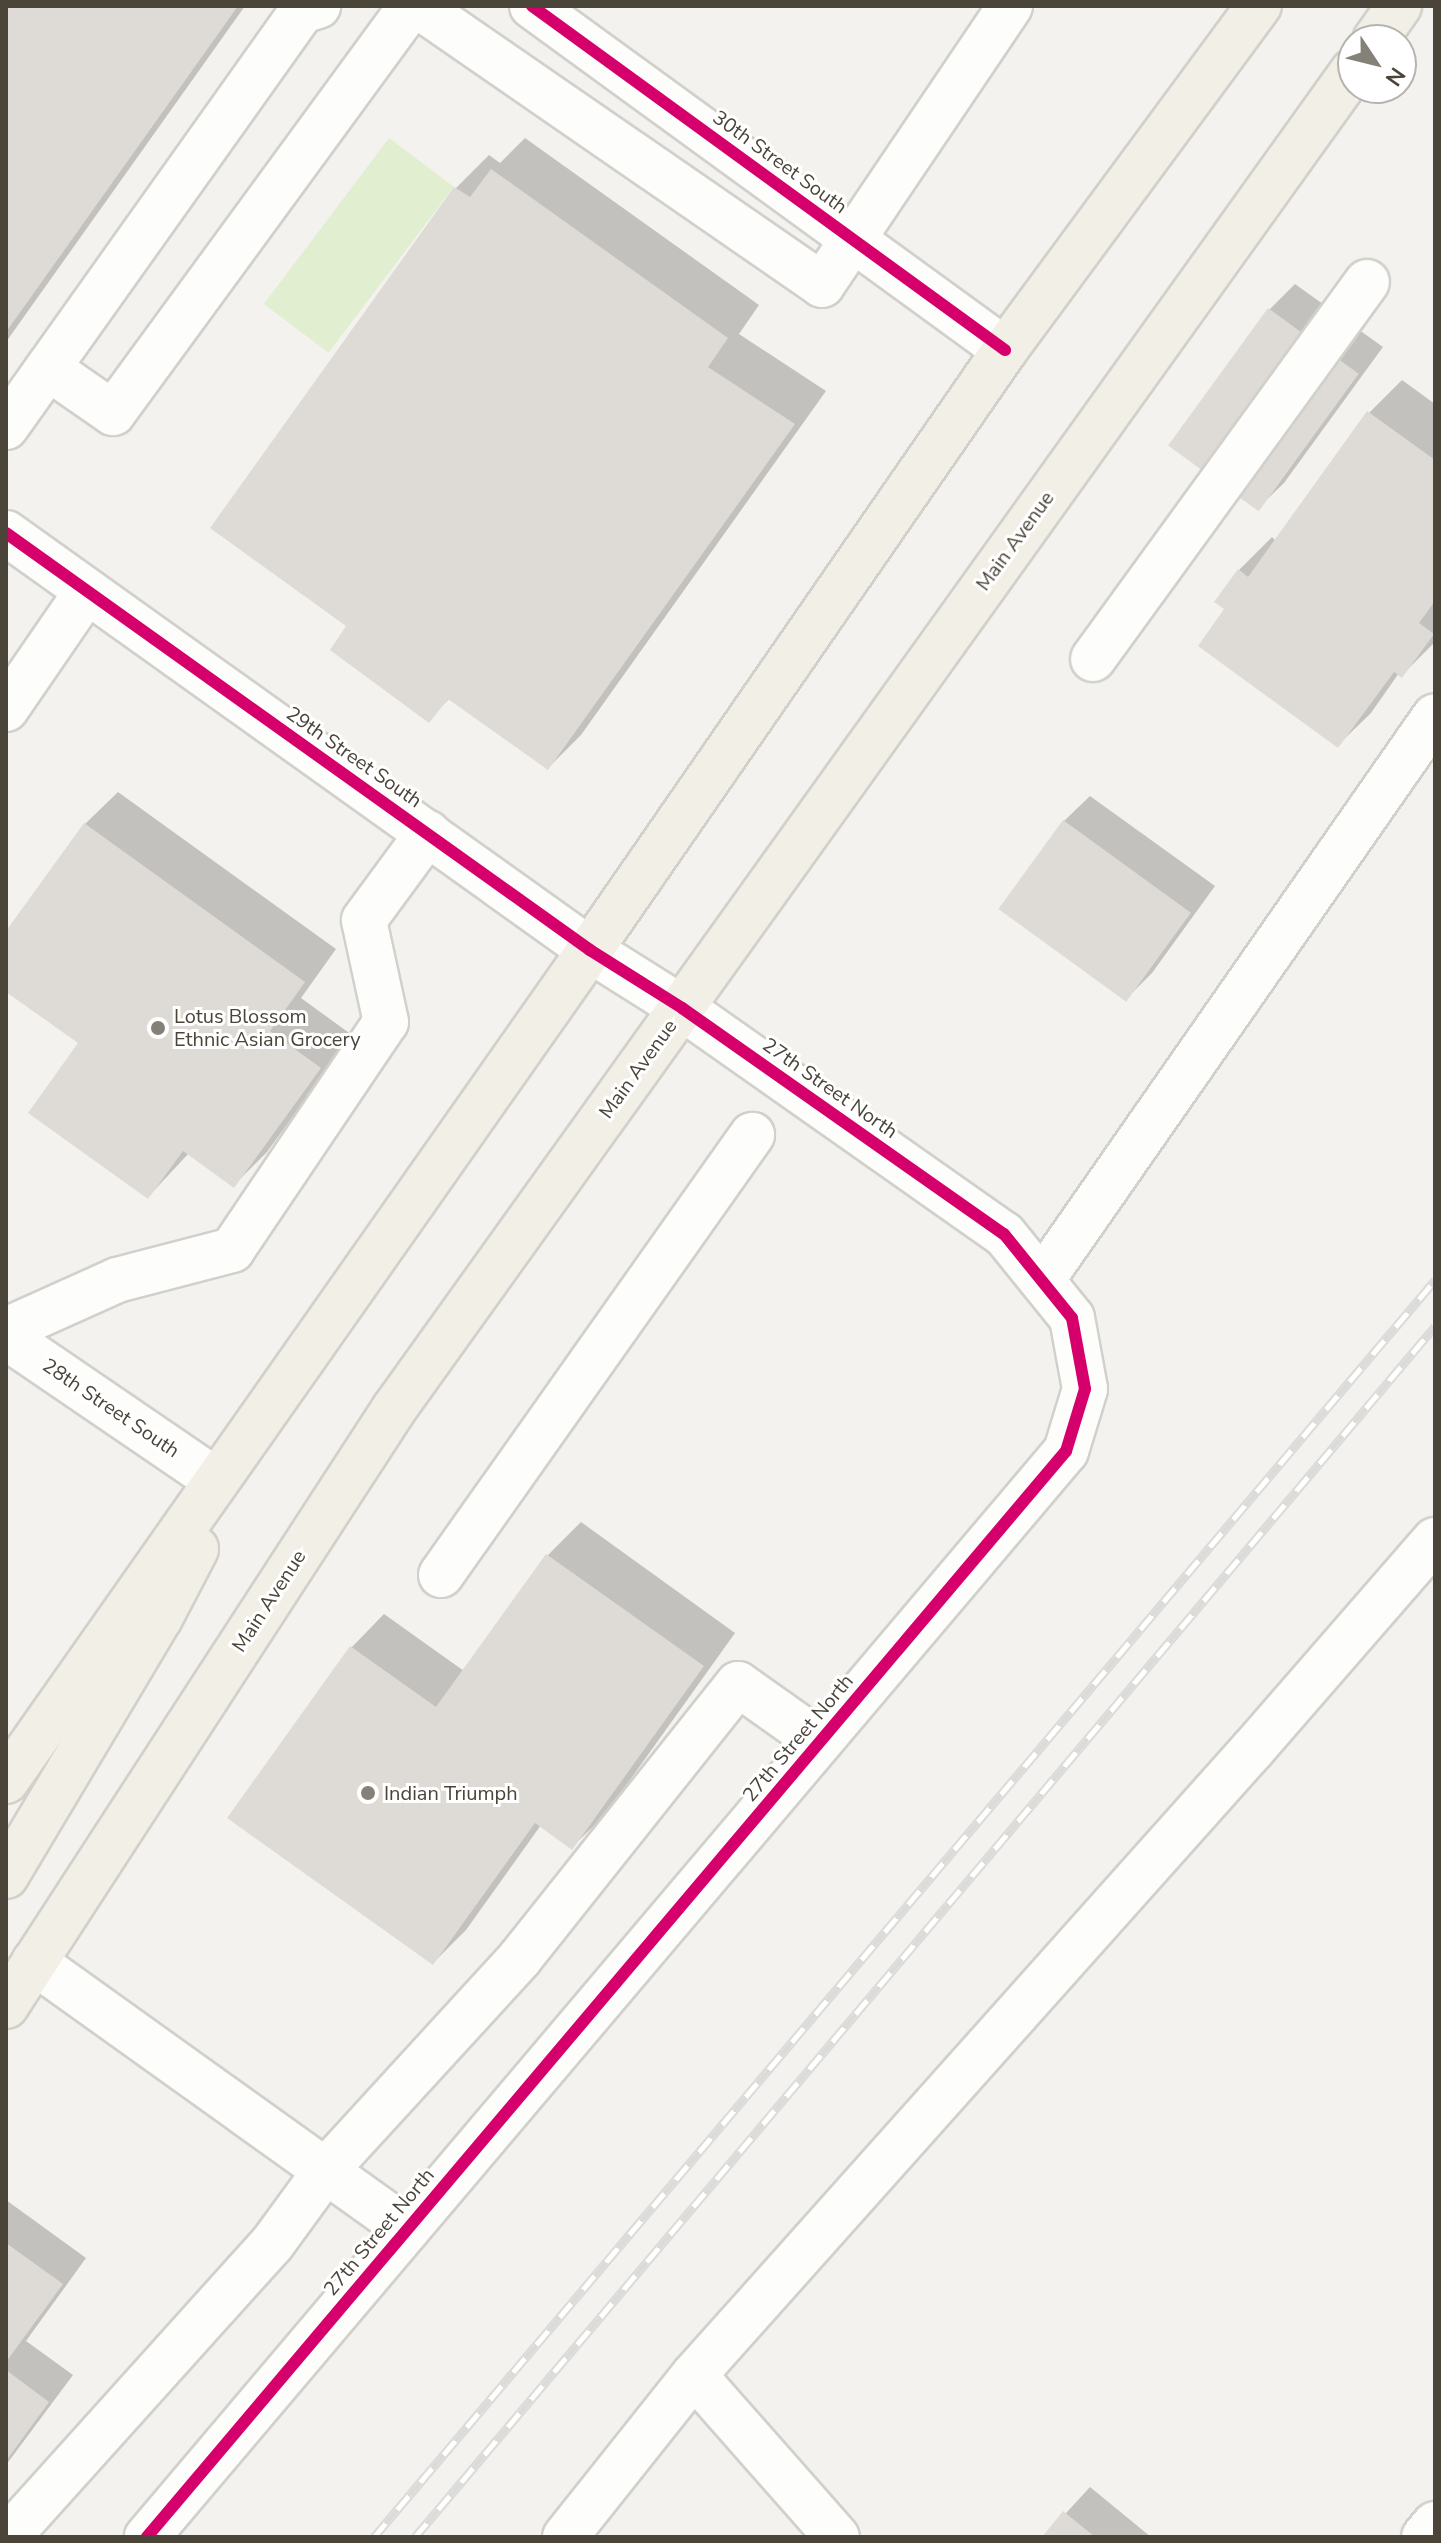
<!DOCTYPE html>
<html>
<head>
<meta charset="utf-8">
<style>
  body { margin:0 }
  #map { position:relative; width:1441px; height:2543px; overflow:hidden; background:#f4f2ee; font-family:"Nunito Sans",sans-serif }
  div>[style] { position:absolute }
  .green>* { inset:0; background:#e1eecf; transform-origin:0 0 }
  .shadow>* { inset:0; background:#0003 }
  .building>* { inset:0; background:#dedbd6; transform-origin:0 0 }
  .roads { filter:drop-shadow(2px 0 #d2d0cb) drop-shadow(-2px 0 #d2d0cb) drop-shadow(0 2px #d2d0cb) drop-shadow(0 -2px #d2d0cb) }
  .minor>* { height:44px; margin:-22px; padding:0 22px; transform-origin:22px; border-radius:22px; background:#fdfdfc }
  .major>* { height:44px; margin:-22px; padding:0 22px; transform-origin:22px; border-radius:22px; background:#f2efe6 }
  .rail>* { height:9px; margin-top:-4.5px; transform-origin:0; background:repeating-linear-gradient(90deg,#fff 0 18px,#dbdbda 0 36px); box-sizing:border-box; border-block:2px solid #dbdbda }
  .cycleway>* { height:12px; margin:-6px; padding:0 6px; transform-origin:6px; border-radius:6px; background:#d6006c }
  .dots>* { width:22px; height:22px; translate:-50% -50%; box-sizing:border-box; border:4px solid #fff; border-radius:50% }
  span { translate:-50% -50%; white-space:nowrap; text-align:center; line-height:1.15; -webkit-text-stroke:6px #fff; paint-order:stroke }
  .street-label { font-size:20px; color:#4b4439 }
  .poi-label { font-size:20px; color:#4b4439 }
  .left { translate:0 -50%; text-align:left }
  .frame { position:absolute; inset:0; border:8px solid #4b4439; pointer-events:none }
  .north { position:absolute; left:1337px; top:24px; width:80px; height:80px; box-sizing:border-box; background:#fff; border:2px solid #b7b4b0; border-radius:50%; rotate:125deg; font-size:22px; font-weight:700; line-height:32px; text-align:center; color:#4b4439 }
  .north::after { content:''; display:block; margin:auto; width:28px; height:36px; background:#868178; clip-path:polygon(50% 0,100% 100%,50% 72%,0 100%) }
</style>
</head>
<body>
<div id="map">
  <div class="green">
    <div style="left:389px;top:138px;width:81px;height:208px;rotate:37deg"></div>
  </div>
  <div class="shadow">
    <div style="clip-path:polygon(6px 6px,245px 6px,6px 342px)"></div>
    <div style="clip-path:polygon(525px 138px,759px 305px,739px 334px,826px 391px,581px 735px,548px 768px,450px 698px,428px 720px,349px 625px,213px 528px,456px 188px,489px 155px,500px 163px)"></div>
    <div style="clip-path:polygon(1295px 284px,1383px 347px,1284px 483px,1258px 508px,1270px 309px)"></div>
    <div style="clip-path:polygon(1402px 380px,1435px 404px,1435px 642px,1402px 675px,1399px 673px,1371px 713px,1338px 745px,1227px 609px,1239px 570px,1272px 537px,1276px 541px,1369px 413px)"></div>
    <div style="clip-path:polygon(118px 792px,336px 949px,301px 998px,352px 1035px,267px 1152px,234px 1185px,189px 1153px,148px 1197px,81px 1043px,6px 989px,6px 934px,85px 824px)"></div>
    <div style="clip-path:polygon(1090px 796px,1215px 886px,1152px 973px,1127px 998px,1064px 821px)"></div>
    <div style="clip-path:polygon(581px 1522px,735px 1633px,605px 1815px,572px 1847px,541px 1825px,466px 1930px,433px 1963px,230px 1817px,352px 1647px,384px 1614px,464px 1671px,548px 1555px)"></div>
    <div style="clip-path:polygon(6px 2200px,86px 2258px,26px 2341px,73px 2375px,6px 2465px)"></div>
    <div style="clip-path:polygon(1090px 2487px,1151px 2537px,1044px 2537px)"></div>
  </div>
  <div class="building">
    <div style="clip-path:polygon(6px 6px,238px 6px,6px 332px)"></div>
    <div style="clip-path:polygon(491px 169px,728px 338px,708px 367px,795px 424px,548px 770px,448px 699px,429px 723px,330px 650px,346px 626px,210px 528px,454px 187px,470px 197px)"></div>
    <div style="left:1268px;top:308px;width:112px;height:170px;rotate:36deg"></div>
    <div style="clip-path:polygon(1367px 411px,1435px 460px,1435px 601px,1419px 623px,1434px 634px,1402px 678px,1394px 672px,1338px 748px,1198px 646px,1224px 609px,1214px 602px,1238px 569px,1248px 577px)"></div>
    <div style="left:1063px;top:820px;width:158px;height:110px;rotate:36deg"></div>
    <div style="clip-path:polygon(84px 823px,305px 982px,270px 1031px,321px 1068px,234px 1188px,183px 1151px,148px 1199px,28px 1113px,78px 1043px,6px 992px,6px 931px)"></div>
    <div style="clip-path:polygon(546px 1554px,704px 1666px,572px 1850px,535px 1823px,433px 1965px,227px 1818px,350px 1646px,436px 1707px)"></div>
    <div style="clip-path:polygon(6px 2243px,63px 2284px,6px 2362px)"></div>
    <div style="clip-path:polygon(6px 2370px,49px 2402px,6px 2461px)"></div>
    <div style="clip-path:polygon(1063px 2511px,1095px 2537px,1042px 2537px)"></div>
  </div>
  <div class="roads">
    <div class="minor">
      <div style="left:418px;top:6px;width:491px;rotate:34.6deg"></div>
      <div style="left:822px;top:285px;width:336px;rotate:-56deg"></div>
      <div style="left:532px;top:6px;width:585px;rotate:36.03deg"></div>
      <div style="left:48px;top:368px;width:79px;rotate:34.7deg"></div>
      <div style="left:113px;top:413px;width:504px;rotate:-53.79deg"></div>
      <div style="left:6px;top:427px;width:511px;rotate:-54.57deg"></div>
      <div style="left:302px;top:11px;width:17px;rotate:-17deg"></div>
      <div style="left:6px;top:533px;width:718px;rotate:35.53deg"></div>
      <div style="left:590px;top:950px;width:109px;rotate:32.2deg"></div>
      <div style="left:682px;top:1008px;width:393px;rotate:35.1deg"></div>
      <div style="left:1004px;top:1234px;width:108px;rotate:51deg"></div>
      <div style="left:1072px;top:1318px;width:72px;rotate:79.6deg"></div>
      <div style="left:1085px;top:1389px;width:65px;rotate:107deg"></div>
      <div style="left:1066px;top:1451px;width:1423px;rotate:130.24deg"></div>
      <div style="left:1093px;top:659px;width:466px;rotate:-54deg"></div>
      <div style="left:6px;top:709px;width:143px;rotate:-55.5deg"></div>
      <div style="left:1042px;top:1280px;width:687px;rotate:-55.13deg"></div>
      <div style="left:6px;top:1330px;width:122px;rotate:-24.2deg"></div>
      <div style="left:117px;top:1280px;width:119px;rotate:-14.6deg"></div>
      <div style="left:232px;top:1250px;width:275px;rotate:-56deg"></div>
      <div style="left:386px;top:1022px;width:104px;rotate:-102.2deg"></div>
      <div style="left:364px;top:920px;width:108px;rotate:-53.7deg"></div>
      <div style="left:6px;top:1337px;width:254px;rotate:34.3deg"></div>
      <div style="left:441px;top:1575px;width:539px;rotate:-54.75deg"></div>
      <div style="left:34px;top:1962px;width:459px;rotate:35.6deg"></div>
      <div style="left:694px;top:2375px;width:216px;rotate:48.6deg"></div>
      <div style="left:8px;top:2537px;width:394px;rotate:-48deg"></div>
      <div style="left:272px;top:2244px;width:92px;rotate:-53.9deg"></div>
      <div style="left:326px;top:2170px;width:287px;rotate:-47.5deg"></div>
      <div style="left:520px;top:1958px;width:350px;rotate:-51.5deg"></div>
      <div style="left:738px;top:1684px;width:100px;rotate:35.3deg"></div>
      <div style="left:565px;top:2537px;width:207px;rotate:-51.5deg"></div>
      <div style="left:694px;top:2375px;width:839px;rotate:-48.24deg"></div>
      <div style="left:1253px;top:1749px;width:277px;rotate:-49deg"></div>
      <div style="left:1424px;top:2537px;width:17px;rotate:-50deg"></div>
    </div>
    <div class="major">
      <div style="left:1375px;top:40px;width:42px;rotate:-54.8deg"></div>
      <div style="left:6px;top:1781px;width:1016px;rotate:-54.9deg"></div>
      <div style="left:590px;top:950px;width:730px;rotate:-55.33deg"></div>
      <div style="left:1005px;top:350px;width:428px;rotate:-53.6deg"></div>
      <div style="left:6px;top:1876px;width:300px;rotate:-59.2deg"></div>
      <div style="left:160px;top:1618px;width:78px;rotate:-62.4deg"></div>
      <div style="left:6px;top:2006px;width:712px;rotate:-56.98deg"></div>
      <div style="left:394px;top:1409px;width:1646px;rotate:-54.37deg"></div>
    </div>
  </div>
  <div class="rail">
    <div style="left:374px;top:2537px;width:1645px;rotate:-49.83deg"></div>
    <div style="left:415px;top:2537px;width:1583px;rotate:-49.89deg"></div>
  </div>
  <div class="cycleway">
    <div style="left:532px;top:6px;width:585px;rotate:36.03deg"></div>
    <div style="left:6px;top:533px;width:718px;rotate:35.53deg"></div>
    <div style="left:590px;top:950px;width:109px;rotate:32.2deg"></div>
    <div style="left:682px;top:1008px;width:393px;rotate:35.1deg"></div>
    <div style="left:1004px;top:1234px;width:108px;rotate:51deg"></div>
    <div style="left:1072px;top:1318px;width:72px;rotate:79.6deg"></div>
    <div style="left:1085px;top:1389px;width:65px;rotate:107deg"></div>
    <div style="left:1066px;top:1451px;width:1423px;rotate:130.24deg"></div>
  </div>
  <div class="dots">
    <div style="left:158px;top:1028px;background:#868178"></div>
    <div style="left:368px;top:1793px;background:#868178"></div>
  </div>
  <div class="street-label">
    <span style="left:780px;top:162px;rotate:36deg">30th Street South</span>
    <span style="left:1015px;top:541px;rotate:-54deg">Main Avenue</span>
    <span style="left:354px;top:757px;rotate:35deg">29th Street South</span>
    <span style="left:638px;top:1069px;rotate:-54deg">Main Avenue</span>
    <span style="left:830px;top:1088px;rotate:35deg">27th Street North</span>
    <span style="left:111px;top:1408px;rotate:34deg">28th Street South</span>
    <span style="left:269px;top:1601px;rotate:-57deg">Main Avenue</span>
    <span style="left:798px;top:1738px;rotate:-50deg">27th Street North</span>
    <span style="left:379px;top:2232px;rotate:-50deg">27th Street North</span>
  </div>
  <div class="poi-label">
    <span class="left" style="left:174px;top:1028px">Lotus Blossom<br>Ethnic Asian Grocery</span>
    <span class="left" style="left:384px;top:1793px">Indian Triumph</span>
  </div>
  <div class="frame"></div>
  <div class="north">N</div>
</div>
</body>
</html>
